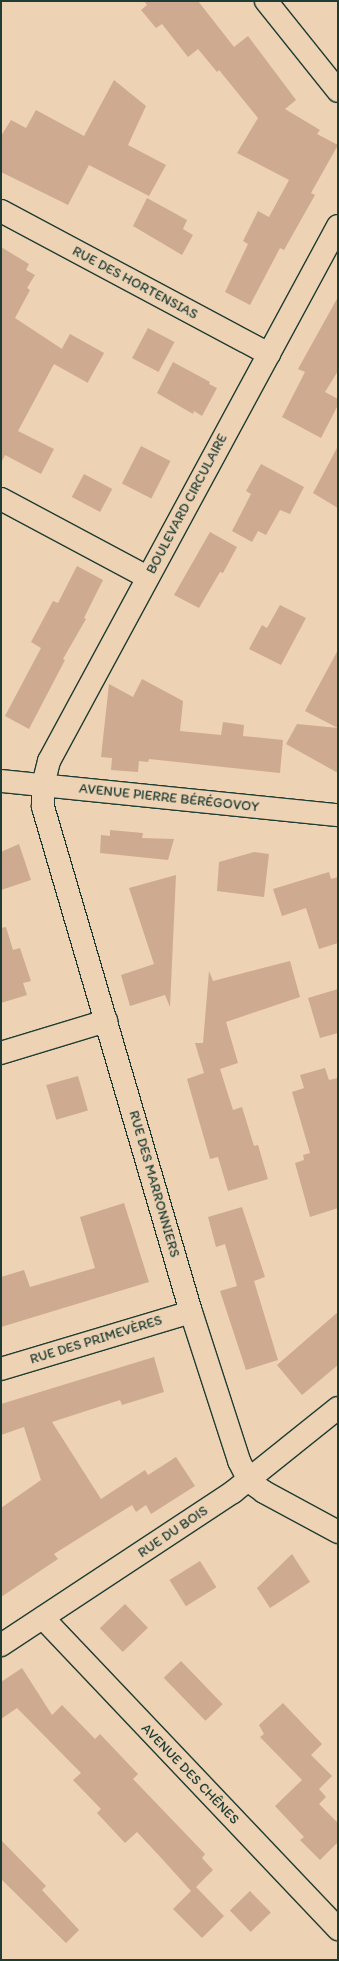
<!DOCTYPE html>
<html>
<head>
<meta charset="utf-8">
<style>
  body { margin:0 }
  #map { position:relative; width:339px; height:1961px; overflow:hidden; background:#edd2b4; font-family:Itim,sans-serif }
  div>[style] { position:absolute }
  .building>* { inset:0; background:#ceaa91; transform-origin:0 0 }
  .roads { filter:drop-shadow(1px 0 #1f3d34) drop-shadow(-1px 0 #1f3d34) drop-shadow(0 1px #1f3d34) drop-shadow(0 -1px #1f3d34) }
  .minor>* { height:22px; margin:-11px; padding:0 11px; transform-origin:11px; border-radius:11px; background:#edd2b4 }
  .tertiary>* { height:22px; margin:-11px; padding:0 11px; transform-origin:11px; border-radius:11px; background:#edd2b4 }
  span { translate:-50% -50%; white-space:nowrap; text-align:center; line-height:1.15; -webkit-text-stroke:3px #edd2b4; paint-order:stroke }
  .street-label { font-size:14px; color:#1f3d34 }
  .frame { position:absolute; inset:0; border:2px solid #1f3d34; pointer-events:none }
</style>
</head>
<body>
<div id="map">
  <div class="building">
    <div style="clip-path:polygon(144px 1px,198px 1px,234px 47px,248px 36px,296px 100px,285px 109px,320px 130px,317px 134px,338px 145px,311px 193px,315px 195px,284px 250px,280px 248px,250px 305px,225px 292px,248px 244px,243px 241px,258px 211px,269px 217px,289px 180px,237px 153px,258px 118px,219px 70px,217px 72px,198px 49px,188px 57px,162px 24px,156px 28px,141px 10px,147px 5px)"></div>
    <div style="clip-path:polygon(114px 80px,146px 106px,128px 145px,166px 165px,149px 196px,89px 165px,68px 205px,1px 172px,1px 136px,11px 120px,26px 128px,36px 110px,84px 136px)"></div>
    <div style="clip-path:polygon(147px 198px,187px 220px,183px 229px,193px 235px,182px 255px,133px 226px)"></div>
    <div style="clip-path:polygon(1px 247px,29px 264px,26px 270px,35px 275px,27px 288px,30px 290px,15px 318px,62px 349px,18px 431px,54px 449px,41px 474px,5px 455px,1px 463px)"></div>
    <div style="clip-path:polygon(338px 297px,338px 371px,325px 392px,338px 399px,338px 405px,321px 438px,282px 417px,305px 372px,298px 369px)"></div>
    <div style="left:148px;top:328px;width:30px;height:34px;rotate:28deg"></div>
    <div style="left:70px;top:334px;width:39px;height:34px;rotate:29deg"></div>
    <div style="clip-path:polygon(173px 362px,210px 382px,209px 384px,217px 388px,202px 416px,194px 411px,193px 414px,157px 393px)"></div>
    <div style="left:141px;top:446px;width:33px;height:42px;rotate:27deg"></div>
    <div style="clip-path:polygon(338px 446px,338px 508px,313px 493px)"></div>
    <div style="clip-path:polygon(261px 464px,304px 487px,290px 514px,280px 510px,266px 535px,258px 531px,252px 542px,232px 531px,251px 494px,246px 491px)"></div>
    <div style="left:84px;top:474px;width:32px;height:26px;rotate:28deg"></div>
    <div style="clip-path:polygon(210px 532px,237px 547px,223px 573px,220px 572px,199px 608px,174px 595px)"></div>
    <div style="clip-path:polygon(77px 566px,103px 580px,84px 618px,86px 619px,63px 659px,65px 660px,29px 729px,5px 716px,41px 648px,31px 642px,53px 601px,58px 603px)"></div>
    <div style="clip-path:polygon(280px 605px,306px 618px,281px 665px,249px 649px,262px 625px,267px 628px)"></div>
    <div style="clip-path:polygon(338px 650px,338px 773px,286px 744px,297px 724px,338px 728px,305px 711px)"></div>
    <div style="clip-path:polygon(142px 679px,183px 701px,180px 731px,221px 735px,223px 722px,244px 725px,243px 736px,283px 740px,280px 773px,149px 759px,148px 762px,139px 761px,138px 772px,111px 770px,112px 758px,101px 757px,109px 684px,133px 697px)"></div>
    <div style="clip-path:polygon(110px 830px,143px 833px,142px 838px,174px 839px,168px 860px,100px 853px,101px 835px,110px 836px)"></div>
    <div style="clip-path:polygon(19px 844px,31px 880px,1px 890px,1px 852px)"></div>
    <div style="clip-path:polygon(254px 852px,269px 854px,264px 897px,217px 891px,219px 862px)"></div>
    <div style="clip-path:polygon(329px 872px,331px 879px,338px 877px,338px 943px,319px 949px,306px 908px,282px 916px,273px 889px)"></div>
    <div style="clip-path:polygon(176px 875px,170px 1007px,165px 995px,130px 1006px,121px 975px,154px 964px,129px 888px)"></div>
    <div style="clip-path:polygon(6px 927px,13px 950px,20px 948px,31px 981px,23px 983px,27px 995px,1px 1003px,1px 928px)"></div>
    <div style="clip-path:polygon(290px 961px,300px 997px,226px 1022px,238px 1063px,220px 1069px,233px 1110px,242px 1107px,254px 1146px,258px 1145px,268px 1179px,228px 1191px,218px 1157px,210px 1159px,187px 1079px,204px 1073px,195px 1043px,203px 1043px,209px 971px,213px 981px)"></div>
    <div style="clip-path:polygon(338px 989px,338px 1033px,320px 1038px,308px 998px)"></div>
    <div style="clip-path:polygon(325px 1068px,329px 1080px,338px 1078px,338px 1208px,310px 1217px,295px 1163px,304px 1160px,303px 1155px,310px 1153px,292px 1092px,304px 1088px,300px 1075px)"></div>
    <div style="left:78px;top:1076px;width:36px;height:33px;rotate:74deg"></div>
    <div style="clip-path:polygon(124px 1203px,149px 1282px,1px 1327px,1px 1277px,24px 1270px,30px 1287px,95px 1268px,80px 1217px)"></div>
    <div style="clip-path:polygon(242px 1207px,265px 1277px,254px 1281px,278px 1360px,246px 1370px,220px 1291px,237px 1286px,225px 1244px,216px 1247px,208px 1217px)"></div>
    <div style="clip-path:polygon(338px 1312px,338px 1365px,302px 1395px,277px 1365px)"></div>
    <div style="clip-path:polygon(154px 1357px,164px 1392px,122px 1405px,120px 1400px,52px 1422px,101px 1499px,145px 1470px,148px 1475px,176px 1457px,195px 1486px,151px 1514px,146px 1505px,136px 1512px,132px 1505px,54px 1554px,58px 1559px,1px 1597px,1px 1508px,41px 1480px,24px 1427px,1px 1435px,1px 1404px)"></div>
    <div style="clip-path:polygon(292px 1554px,310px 1582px,270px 1608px,257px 1588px)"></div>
    <div style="left:200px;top:1561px;width:31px;height:36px;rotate:58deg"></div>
    <div style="left:125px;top:1604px;width:33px;height:35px;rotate:46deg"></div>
    <div style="left:181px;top:1661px;width:60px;height:24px;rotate:46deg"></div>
    <div style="clip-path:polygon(22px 1668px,52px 1715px,62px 1705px,95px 1739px,100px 1734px,138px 1774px,133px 1779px,205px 1854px,202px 1858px,213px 1870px,192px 1891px,196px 1887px,224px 1916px,202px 1938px,173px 1909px,191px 1891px,164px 1861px,137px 1832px,125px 1843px,97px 1813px,101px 1809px,73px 1780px,81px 1773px,17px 1708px,1px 1719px,1px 1682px)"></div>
    <div style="clip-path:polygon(283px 1703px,322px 1744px,311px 1755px,332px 1776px,319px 1789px,326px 1797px,319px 1804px,338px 1823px,338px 1842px,320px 1860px,300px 1840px,304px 1837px,275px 1806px,302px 1780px,260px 1737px,264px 1734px,259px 1725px)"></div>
    <div style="clip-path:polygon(1px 1840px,46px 1886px,42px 1890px,79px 1930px,66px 1943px,1px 1879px)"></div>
    <div style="left:250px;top:1891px;width:30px;height:28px;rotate:46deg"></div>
  </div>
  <div class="roads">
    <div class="minor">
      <div style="left:266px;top:1px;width:115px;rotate:51.3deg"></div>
      <div style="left:1px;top:211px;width:304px;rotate:28.1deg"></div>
      <div style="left:338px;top:226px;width:608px;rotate:118.38deg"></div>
      <div style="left:49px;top:761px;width:25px;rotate:104deg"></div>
      <div style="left:43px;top:785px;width:22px;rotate:90deg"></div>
      <div style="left:43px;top:807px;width:526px;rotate:73.67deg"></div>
      <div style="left:191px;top:1312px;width:157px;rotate:72.1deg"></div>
      <div style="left:239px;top:1461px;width:22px;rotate:63deg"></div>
      <div style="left:249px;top:1481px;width:19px;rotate:36deg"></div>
      <div style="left:264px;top:1492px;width:84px;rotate:28.4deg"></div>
      <div style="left:1px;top:499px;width:166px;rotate:28.1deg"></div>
      <div style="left:1px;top:1053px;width:110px;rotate:-16.9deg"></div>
      <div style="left:1px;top:1369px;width:198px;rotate:-16.7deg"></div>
      <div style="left:43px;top:1618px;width:429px;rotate:46.5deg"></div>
      <div style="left:1px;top:1645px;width:278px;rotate:-33.4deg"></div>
      <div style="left:233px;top:1492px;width:134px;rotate:-38.7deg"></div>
    </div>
    <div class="tertiary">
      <div style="left:1px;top:781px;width:339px;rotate:5.8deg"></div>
    </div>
  </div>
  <div class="street-label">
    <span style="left:135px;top:283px;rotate:28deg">RUE DES HORTENSIAS</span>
    <span style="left:187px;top:504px;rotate:-62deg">BOULEVARD CIRCULAIRE</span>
    <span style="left:169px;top:798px;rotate:6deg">AVENUE PIERRE BÉRÉGOVOY</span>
    <span style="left:154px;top:1184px;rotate:74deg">RUE DES MARRONNIERS</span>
    <span style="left:96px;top:1340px;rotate:-17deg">RUE DES PRIMEVÈRES</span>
    <span style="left:173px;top:1532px;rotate:-34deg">RUE DU BOIS</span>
    <span style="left:190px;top:1774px;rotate:46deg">AVENUE DES CHÊNES</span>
  </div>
  <div class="frame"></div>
</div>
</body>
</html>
